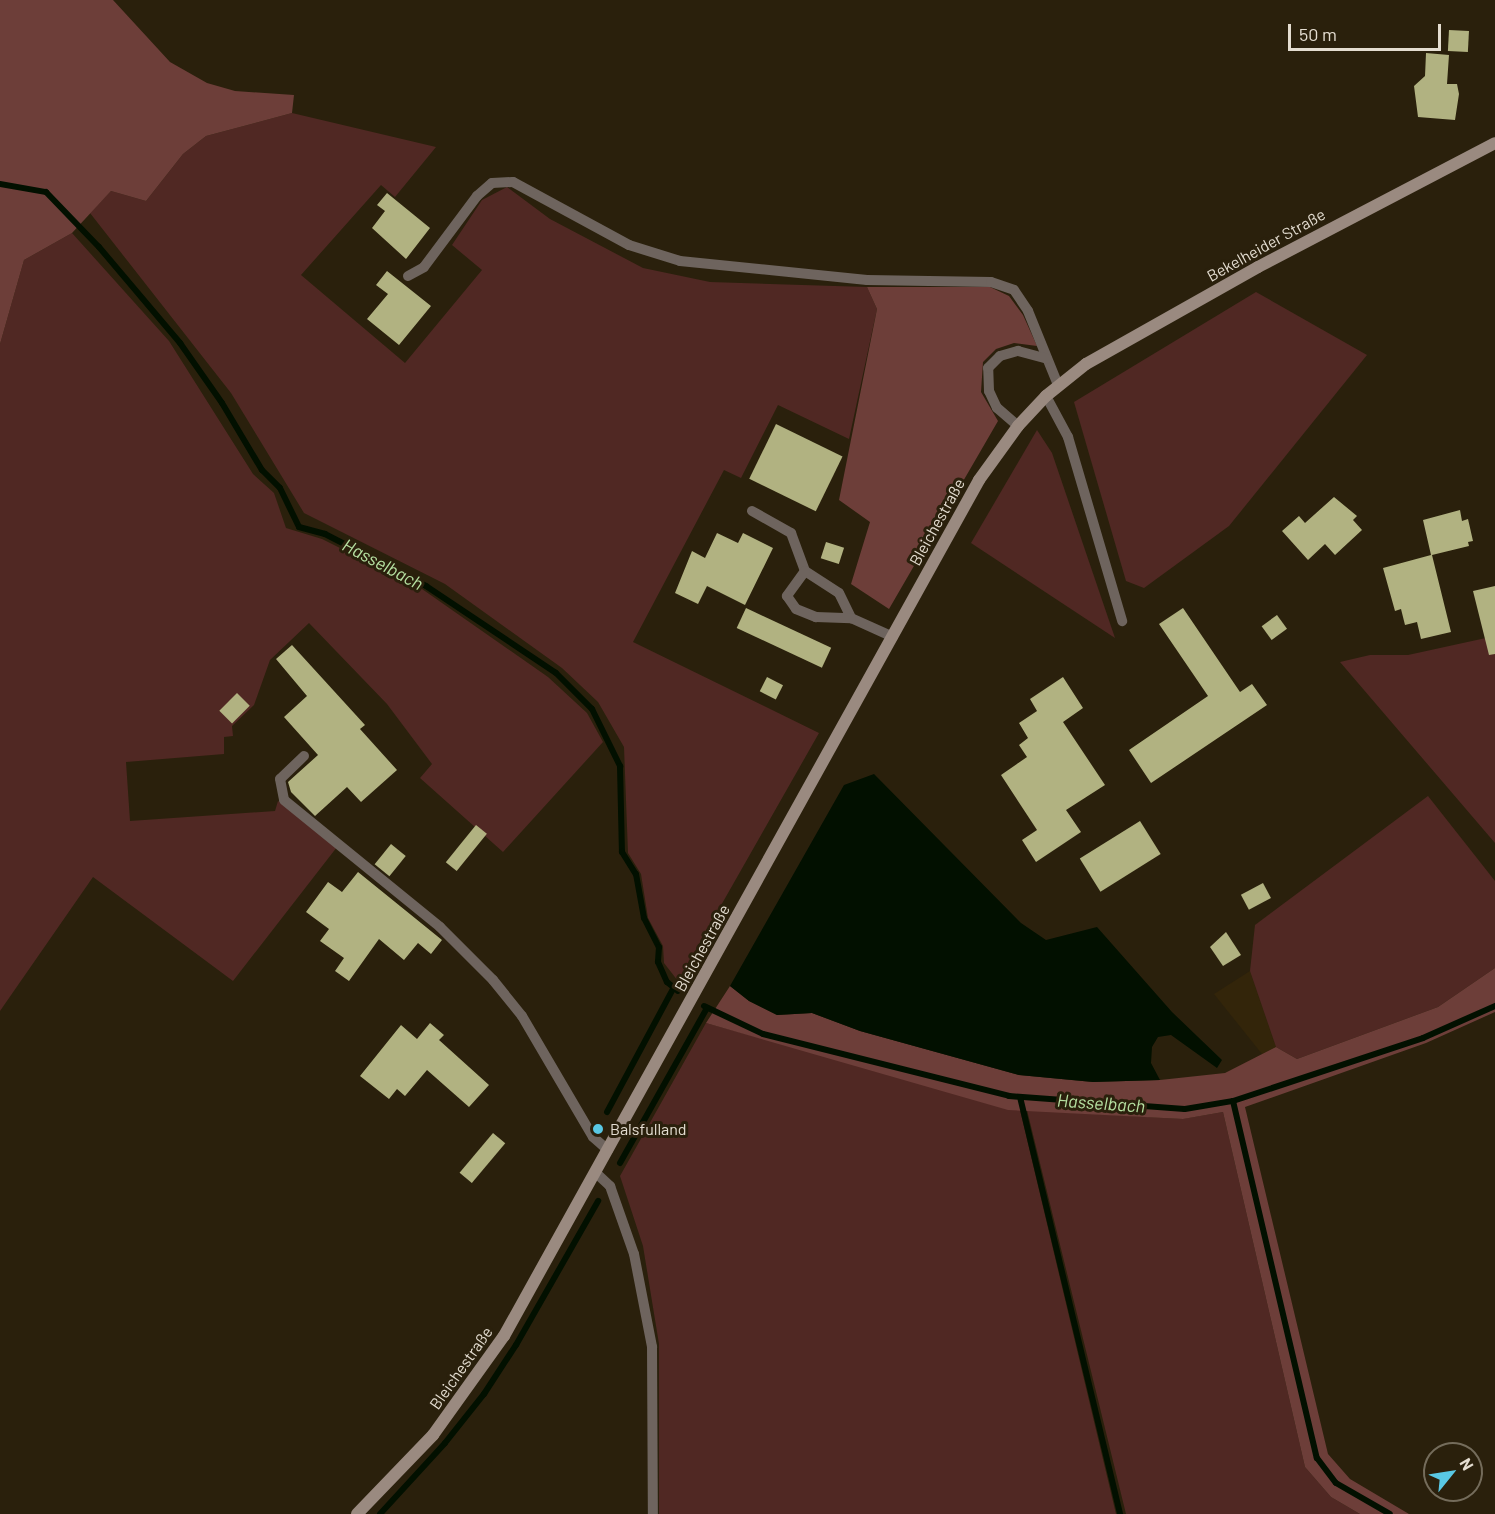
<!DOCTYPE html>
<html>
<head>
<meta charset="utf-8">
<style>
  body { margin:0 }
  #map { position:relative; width:1495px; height:1514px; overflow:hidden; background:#2a200c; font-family:Barlow,sans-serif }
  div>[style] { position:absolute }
  .built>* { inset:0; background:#33250a }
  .green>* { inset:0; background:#502823 }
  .forest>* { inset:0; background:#6d3e39 }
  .water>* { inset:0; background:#021000 }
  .stream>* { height:6px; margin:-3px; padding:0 3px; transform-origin:3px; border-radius:3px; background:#021000 }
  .building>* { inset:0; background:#b1b281; transform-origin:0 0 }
  .lane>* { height:10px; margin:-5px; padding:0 5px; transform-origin:5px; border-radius:5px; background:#6e645e }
  .secondary>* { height:12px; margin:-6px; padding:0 6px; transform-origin:6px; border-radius:6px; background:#9a8a80 }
  .dots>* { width:16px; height:16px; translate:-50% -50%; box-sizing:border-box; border:3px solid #2a200c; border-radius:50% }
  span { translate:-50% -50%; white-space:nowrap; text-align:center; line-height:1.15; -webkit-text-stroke:6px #2a200c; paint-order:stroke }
  .street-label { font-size:16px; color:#e4ddd1 }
  .poi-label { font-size:16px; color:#e4ddd1 }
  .left { translate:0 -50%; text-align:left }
  .water-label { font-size:18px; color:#b6e1a2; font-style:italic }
  .north { position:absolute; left:1423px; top:1442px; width:60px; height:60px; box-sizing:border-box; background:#2a200c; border:2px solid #746c5b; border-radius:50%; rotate:60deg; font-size:16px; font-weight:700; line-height:24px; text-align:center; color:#e4ddd1 }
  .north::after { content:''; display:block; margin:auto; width:21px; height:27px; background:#59c8e4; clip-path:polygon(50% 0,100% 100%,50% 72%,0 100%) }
  .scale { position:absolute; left:1288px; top:24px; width:153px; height:27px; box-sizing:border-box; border:3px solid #e4ddd1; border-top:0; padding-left:8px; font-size:18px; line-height:21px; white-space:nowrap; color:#e4ddd1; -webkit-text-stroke:4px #2a200c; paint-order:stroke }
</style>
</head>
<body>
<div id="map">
  <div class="built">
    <div style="clip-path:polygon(1250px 971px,1276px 1047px,1262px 1054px,1214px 994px)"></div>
  </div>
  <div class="green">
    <div style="clip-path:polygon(292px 113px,436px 147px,395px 197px,381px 185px,301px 275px,405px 363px,482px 270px,452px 245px,482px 200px,507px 187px,550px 219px,643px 268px,710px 282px,867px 287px,877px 309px,849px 439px,778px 405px,741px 478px,724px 470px,633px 642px,819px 733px,678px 981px,664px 963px,663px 946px,648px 918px,641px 874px,628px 853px,624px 747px,598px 702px,562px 668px,445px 584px,304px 513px,231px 393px,90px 213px,111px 191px,146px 201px,183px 154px,206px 136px)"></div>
    <div style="clip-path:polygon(72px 233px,169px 341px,253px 474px,274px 493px,286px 528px,322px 539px,422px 589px,548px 677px,587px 713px,603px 742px,503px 852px,420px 778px,432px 764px,387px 704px,309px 623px,270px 660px,254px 705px,232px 726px,233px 736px,224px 737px,224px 754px,126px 762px,130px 821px,275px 811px,278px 801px,337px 847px,233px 981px,93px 877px,0 1011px,0 344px,24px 260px)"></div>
    <div style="clip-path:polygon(1256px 292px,1367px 355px,1229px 526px,1144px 588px,1126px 581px,1074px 402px)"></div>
    <div style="clip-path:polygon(1037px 430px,1052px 453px,1115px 638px,971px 543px)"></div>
    <div style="clip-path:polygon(1495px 636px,1495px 843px,1340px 662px,1370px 655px,1408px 655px)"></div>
    <div style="clip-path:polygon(1428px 796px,1495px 881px,1495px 968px,1438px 1007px,1297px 1059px,1276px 1047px,1250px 971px,1255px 925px)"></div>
    <div style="clip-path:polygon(706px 1023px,1020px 1110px,1116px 1514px,659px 1514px,659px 1344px,643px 1246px,620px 1176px)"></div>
    <div style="clip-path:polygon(1027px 1110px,1182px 1119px,1223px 1112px,1305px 1467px,1331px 1497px,1360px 1514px,1126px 1514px)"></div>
  </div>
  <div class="forest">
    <div style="clip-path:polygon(0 0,113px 0,170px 62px,207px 83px,235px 91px,294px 95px,292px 113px,206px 136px,183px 154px,146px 201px,111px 191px,72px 233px,24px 260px,0 344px)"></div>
    <div style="clip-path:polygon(867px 287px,990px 287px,1009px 296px,1023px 315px,1037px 346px,1014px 343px,996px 349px,983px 362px,981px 392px,998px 421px,889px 609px,851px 584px,870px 522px,839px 500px,877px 309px)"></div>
    <div style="clip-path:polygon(1495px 968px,1495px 1012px,1426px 1043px,1245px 1107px,1328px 1454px,1350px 1479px,1409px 1514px,1360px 1514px,1331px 1497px,1305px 1467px,1223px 1112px,1183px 1119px,1008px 1110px,706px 1023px,730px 986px,749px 1001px,777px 1015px,812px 1013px,860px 1031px,1019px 1075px,1093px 1082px,1160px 1080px,1225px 1073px,1276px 1047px,1297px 1059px,1438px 1007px)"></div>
  </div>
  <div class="water">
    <div style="clip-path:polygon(874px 774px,1021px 923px,1046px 940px,1097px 927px,1172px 1012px,1222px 1060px,1217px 1068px,1171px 1035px,1158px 1037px,1152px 1047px,1151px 1063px,1160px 1080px,1093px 1082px,1019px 1075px,860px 1031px,812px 1013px,777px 1015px,749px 1001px,730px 986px,844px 785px)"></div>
  </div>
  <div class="stream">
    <div style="left:0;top:184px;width:47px;rotate:9.9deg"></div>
    <div style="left:46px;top:192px;width:76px;rotate:46.1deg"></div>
    <div style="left:99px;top:247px;width:126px;rotate:49.8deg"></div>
    <div style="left:180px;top:343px;width:73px;rotate:55deg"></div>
    <div style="left:222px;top:403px;width:78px;rotate:59.2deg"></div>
    <div style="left:262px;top:470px;width:25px;rotate:45deg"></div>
    <div style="left:280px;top:488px;width:43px;rotate:64deg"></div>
    <div style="left:299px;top:527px;width:27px;rotate:15deg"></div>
    <div style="left:325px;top:534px;width:114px;rotate:27.2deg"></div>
    <div style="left:426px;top:586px;width:156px;rotate:33.8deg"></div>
    <div style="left:556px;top:673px;width:51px;rotate:45deg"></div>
    <div style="left:592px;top:709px;width:64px;rotate:63.8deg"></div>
    <div style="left:620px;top:766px;width:86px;rotate:88.7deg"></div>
    <div style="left:622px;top:852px;width:26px;rotate:58deg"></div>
    <div style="left:636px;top:874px;width:45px;rotate:79.7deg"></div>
    <div style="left:644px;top:918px;width:33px;rotate:63deg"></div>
    <div style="left:659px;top:947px;width:15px;rotate:94deg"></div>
    <div style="left:658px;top:962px;width:22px;rotate:66deg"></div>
    <div style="left:667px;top:982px;width:14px;rotate:39deg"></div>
    <div style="left:704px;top:1006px;width:65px;rotate:25.4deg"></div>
    <div style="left:763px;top:1034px;width:254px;rotate:14.1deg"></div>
    <div style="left:1009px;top:1096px;width:176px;rotate:4.2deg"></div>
    <div style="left:1185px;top:1109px;width:49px;rotate:-9.5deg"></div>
    <div style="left:1233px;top:1101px;width:200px;rotate:-18.3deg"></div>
    <div style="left:1423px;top:1038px;width:79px;rotate:-24deg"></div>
    <div style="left:1020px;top:1097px;width:429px;rotate:76.5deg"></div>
    <div style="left:1233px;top:1101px;width:367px;rotate:76.8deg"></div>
    <div style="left:1317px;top:1458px;width:31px;rotate:53deg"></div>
    <div style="left:1336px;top:1483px;width:62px;rotate:29.9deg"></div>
    <div style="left:607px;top:1112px;width:142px;rotate:-61.8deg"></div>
    <div style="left:620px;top:1163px;width:178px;rotate:-60.7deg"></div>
    <div style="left:380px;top:1514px;width:96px;rotate:-47.5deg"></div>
    <div style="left:445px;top:1443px;width:63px;rotate:-51.5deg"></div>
    <div style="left:484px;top:1394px;width:59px;rotate:-56.9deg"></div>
    <div style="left:516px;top:1345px;width:166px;rotate:-60.3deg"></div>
  </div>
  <div class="building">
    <div style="left:1449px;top:30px;width:20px;height:21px;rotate:3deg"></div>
    <div style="clip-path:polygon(1426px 53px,1449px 55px,1447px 84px,1457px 84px,1459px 94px,1455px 120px,1418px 117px,1414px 86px,1425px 76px)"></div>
    <div style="clip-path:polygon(387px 193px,430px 228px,406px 259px,372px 228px,385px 211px,377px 205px)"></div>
    <div style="clip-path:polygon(387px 271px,431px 306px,399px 345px,367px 319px,388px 294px,376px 285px)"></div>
    <div style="left:776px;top:424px;width:74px;height:61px;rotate:26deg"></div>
    <div style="clip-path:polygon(1334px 497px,1357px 516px,1353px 520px,1362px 530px,1335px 555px,1325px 544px,1308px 560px,1282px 531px,1299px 516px,1305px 523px)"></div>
    <div style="clip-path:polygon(1460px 510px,1462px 521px,1468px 519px,1473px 541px,1468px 542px,1469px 546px,1432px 555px,1451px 632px,1421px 639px,1417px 622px,1405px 625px,1401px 609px,1395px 611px,1383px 568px,1431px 555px,1423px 520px)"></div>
    <div style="clip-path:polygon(717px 533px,738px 543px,743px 533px,773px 548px,745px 605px,707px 586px,698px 604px,675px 593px,692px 551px,705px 558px)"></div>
    <div style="left:826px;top:542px;width:19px;height:17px;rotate:18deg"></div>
    <div style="clip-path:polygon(1495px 586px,1495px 654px,1489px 655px,1473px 591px)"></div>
    <div style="left:746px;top:608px;width:94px;height:22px;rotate:25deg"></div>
    <div style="clip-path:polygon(1183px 608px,1240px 692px,1252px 684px,1267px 705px,1151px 783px,1129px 750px,1208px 696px,1159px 624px)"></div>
    <div style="left:1277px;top:615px;width:17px;height:19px;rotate:54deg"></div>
    <div style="clip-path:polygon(292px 645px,365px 725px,360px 729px,397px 770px,361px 802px,347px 787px,315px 816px,291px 792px,288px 782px,318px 755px,284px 717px,307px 696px,276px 659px)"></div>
    <div style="left:767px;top:677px;width:18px;height:16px;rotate:27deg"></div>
    <div style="clip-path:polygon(1063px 677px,1083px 708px,1063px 722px,1105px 785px,1066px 810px,1081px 832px,1036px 862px,1022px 840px,1037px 830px,1001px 775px,1027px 757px,1019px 745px,1028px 738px,1019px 723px,1037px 711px,1030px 699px)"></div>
    <div style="left:237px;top:693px;width:18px;height:25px;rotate:45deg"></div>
    <div style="left:1140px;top:821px;width:39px;height:71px;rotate:58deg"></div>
    <div style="left:476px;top:825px;width:14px;height:48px;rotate:39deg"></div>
    <div style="left:391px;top:844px;width:19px;height:26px;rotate:39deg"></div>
    <div style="clip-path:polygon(358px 872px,442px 940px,431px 954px,418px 943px,404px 960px,379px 939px,349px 981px,335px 971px,344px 958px,320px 941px,329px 929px,306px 912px,328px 882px,342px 892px)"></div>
    <div style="left:1263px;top:883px;width:17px;height:25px;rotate:62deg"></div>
    <div style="clip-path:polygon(1226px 932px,1241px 955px,1223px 966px,1210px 947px)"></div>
    <div style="clip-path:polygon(430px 1023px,444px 1035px,439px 1040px,489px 1085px,469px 1107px,427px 1070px,405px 1096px,397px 1089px,389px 1099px,360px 1076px,401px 1025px,417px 1039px)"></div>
    <div style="left:493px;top:1133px;width:16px;height:52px;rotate:40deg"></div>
  </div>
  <div class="lane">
    <div style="left:408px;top:276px;width:18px;rotate:-29deg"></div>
    <div style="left:424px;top:267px;width:89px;rotate:-53.3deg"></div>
    <div style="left:477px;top:196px;width:20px;rotate:-41deg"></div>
    <div style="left:492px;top:183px;width:21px;rotate:-3deg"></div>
    <div style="left:513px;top:182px;width:132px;rotate:28.5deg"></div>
    <div style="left:629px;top:245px;width:53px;rotate:17.4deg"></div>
    <div style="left:680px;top:261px;width:188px;rotate:5.8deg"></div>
    <div style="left:867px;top:280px;width:124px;rotate:0.9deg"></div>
    <div style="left:991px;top:282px;width:24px;rotate:19deg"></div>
    <div style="left:1014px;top:290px;width:25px;rotate:56deg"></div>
    <div style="left:1028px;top:311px;width:80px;rotate:67.9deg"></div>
    <div style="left:1046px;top:396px;width:47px;rotate:61.8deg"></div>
    <div style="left:1068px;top:437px;width:192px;rotate:73.6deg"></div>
    <div style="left:1018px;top:426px;width:28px;rotate:-139deg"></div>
    <div style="left:997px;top:408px;width:19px;rotate:-115deg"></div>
    <div style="left:989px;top:391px;width:23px;rotate:-92deg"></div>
    <div style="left:988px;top:368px;width:17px;rotate:-45deg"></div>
    <div style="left:1000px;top:356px;width:19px;rotate:-16deg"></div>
    <div style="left:1018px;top:351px;width:30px;rotate:15deg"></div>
    <div style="left:752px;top:511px;width:45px;rotate:29.4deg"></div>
    <div style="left:791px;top:533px;width:40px;rotate:69.8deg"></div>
    <div style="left:805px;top:571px;width:40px;rotate:32.9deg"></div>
    <div style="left:839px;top:593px;width:28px;rotate:64deg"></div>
    <div style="left:851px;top:618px;width:46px;rotate:24.3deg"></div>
    <div style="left:805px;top:571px;width:31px;rotate:126deg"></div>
    <div style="left:787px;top:596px;width:16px;rotate:55deg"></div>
    <div style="left:796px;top:609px;width:22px;rotate:22deg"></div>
    <div style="left:816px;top:617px;width:35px;rotate:2deg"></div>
    <div style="left:304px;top:756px;width:33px;rotate:136deg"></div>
    <div style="left:280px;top:779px;width:21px;rotate:79deg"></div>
    <div style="left:284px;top:800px;width:201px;rotate:39.1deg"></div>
    <div style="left:440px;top:927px;width:75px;rotate:45deg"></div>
    <div style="left:493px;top:980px;width:46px;rotate:51.1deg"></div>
    <div style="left:522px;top:1016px;width:140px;rotate:59.6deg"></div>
    <div style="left:593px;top:1137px;width:20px;rotate:41deg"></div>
    <div style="left:595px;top:1172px;width:21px;rotate:43deg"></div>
    <div style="left:610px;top:1186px;width:72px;rotate:70.6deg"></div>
    <div style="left:634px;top:1254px;width:95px;rotate:79deg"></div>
    <div style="left:652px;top:1347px;width:167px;rotate:89.7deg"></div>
  </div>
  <div class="secondary">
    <div style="left:357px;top:1514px;width:110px;rotate:-46.1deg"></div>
    <div style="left:433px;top:1435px;width:122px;rotate:-54.4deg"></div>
    <div style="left:504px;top:1336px;width:979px;rotate:-60.97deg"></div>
    <div style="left:979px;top:480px;width:67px;rotate:-54.2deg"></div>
    <div style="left:1018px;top:426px;width:41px;rotate:-47deg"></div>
    <div style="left:1046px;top:396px;width:51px;rotate:-38.7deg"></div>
    <div style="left:1086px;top:364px;width:197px;rotate:-29.4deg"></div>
    <div style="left:1258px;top:267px;width:267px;rotate:-27.6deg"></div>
  </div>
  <div class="dots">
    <div style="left:598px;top:1129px;background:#59c8e4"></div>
  </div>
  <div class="street-label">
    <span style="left:1266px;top:245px;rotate:-29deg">Bekelheider Straße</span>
    <span style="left:937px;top:522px;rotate:-61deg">Bleichestraße</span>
    <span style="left:702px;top:948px;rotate:-61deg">Bleichestraße</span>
    <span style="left:461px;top:1368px;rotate:-55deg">Bleichestraße</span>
  </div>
  <div class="poi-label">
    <span class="left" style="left:610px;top:1129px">Balsfulland</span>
  </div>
  <div class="water-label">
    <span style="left:383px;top:564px;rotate:28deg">Hasselbach</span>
    <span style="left:1101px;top:1103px;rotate:4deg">Hasselbach</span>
  </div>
  <div class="north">N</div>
  <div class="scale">50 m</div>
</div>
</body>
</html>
